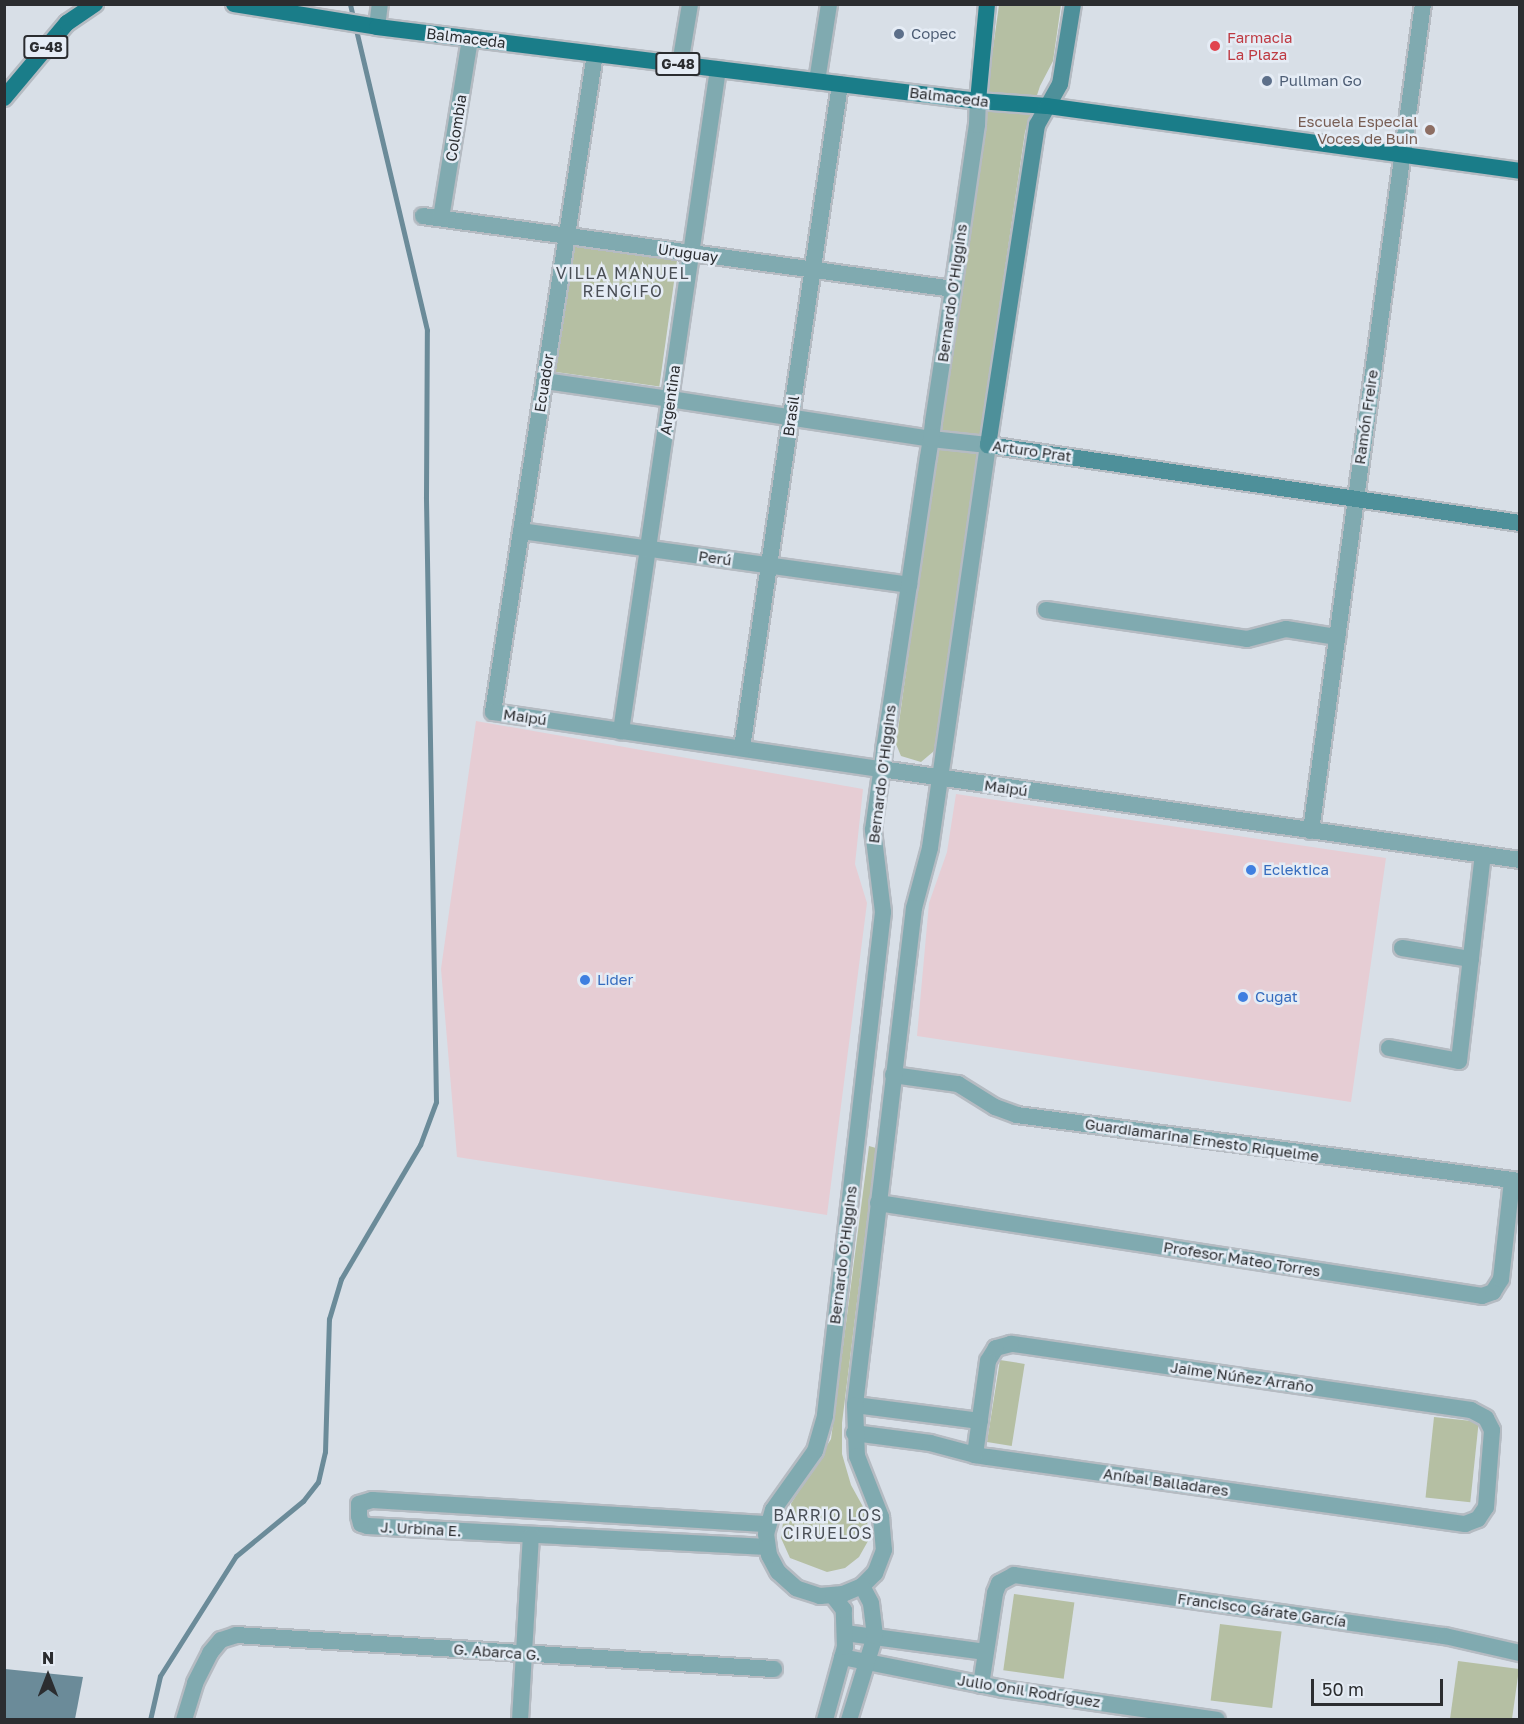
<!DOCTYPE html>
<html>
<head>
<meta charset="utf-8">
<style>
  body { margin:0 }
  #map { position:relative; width:1524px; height:1724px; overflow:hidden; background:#d8dfe7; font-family:"Golos Text",sans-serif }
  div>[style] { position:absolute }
  .commercial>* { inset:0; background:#e6cdd4 }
  .green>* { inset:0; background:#b5bfa3; transform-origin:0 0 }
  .water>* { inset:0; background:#6b8b99 }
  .stream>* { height:5px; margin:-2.5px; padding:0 2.5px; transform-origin:2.5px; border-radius:2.5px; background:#6b8b99 }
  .roads { filter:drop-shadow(2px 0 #b5bbc2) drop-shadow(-2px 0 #b5bbc2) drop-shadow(0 2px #b5bbc2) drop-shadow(0 -2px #b5bbc2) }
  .minor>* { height:16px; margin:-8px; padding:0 8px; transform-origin:8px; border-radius:8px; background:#80aab0 }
  .tertiary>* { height:16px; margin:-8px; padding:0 8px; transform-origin:8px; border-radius:8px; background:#80aab0 }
  .secondary>* { height:16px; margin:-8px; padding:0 8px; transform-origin:8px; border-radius:8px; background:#4e909a }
  .primary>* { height:16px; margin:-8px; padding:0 8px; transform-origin:8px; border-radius:8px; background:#1a7d89 }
  .dots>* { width:16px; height:16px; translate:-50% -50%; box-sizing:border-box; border:3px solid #e5ecf5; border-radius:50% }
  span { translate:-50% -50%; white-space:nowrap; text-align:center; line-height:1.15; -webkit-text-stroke:5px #e5ecf5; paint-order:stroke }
  .shield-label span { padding:2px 4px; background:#e5ecf5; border:2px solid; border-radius:4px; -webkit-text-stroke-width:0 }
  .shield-label { font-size:14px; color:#2b2d30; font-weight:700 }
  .service-label { font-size:15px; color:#4e5e75 }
  .left { translate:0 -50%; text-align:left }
  .health-label { font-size:15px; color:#be3a42 }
  .street-label { font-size:15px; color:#2b2d30 }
  .education-label { font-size:15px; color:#785e54 }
  .right { translate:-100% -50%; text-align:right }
  .shop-label { font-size:15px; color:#366cbe }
  .neighbourhood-label { font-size:16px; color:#4a4f56; letter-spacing:1.5px }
  .frame { position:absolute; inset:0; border:6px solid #2b2d30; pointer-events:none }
  .north { position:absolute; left:18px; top:1646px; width:60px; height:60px; -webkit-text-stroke:4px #e5ecf5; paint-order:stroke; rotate:0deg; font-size:16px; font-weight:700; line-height:24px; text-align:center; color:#2b2d30 }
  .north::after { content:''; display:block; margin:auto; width:21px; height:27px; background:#2b2d30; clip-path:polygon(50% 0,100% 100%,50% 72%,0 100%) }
  .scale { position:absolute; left:1311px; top:1679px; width:132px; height:27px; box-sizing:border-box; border:3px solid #2b2d30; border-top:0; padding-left:8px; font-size:18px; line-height:21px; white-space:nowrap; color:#2b2d30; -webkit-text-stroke:4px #e5ecf5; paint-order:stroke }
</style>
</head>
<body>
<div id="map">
  <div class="commercial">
    <div style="clip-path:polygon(476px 721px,863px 789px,855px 864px,867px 903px,827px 1215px,457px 1157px,441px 969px)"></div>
    <div style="clip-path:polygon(956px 794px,1386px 858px,1351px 1102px,917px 1036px,929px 903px,947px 852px)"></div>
  </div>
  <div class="green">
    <div style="clip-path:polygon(999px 5px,1061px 5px,1053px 61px,1040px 86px,1025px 132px,934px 751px,921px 762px,901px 756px,896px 744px)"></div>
    <div style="left:572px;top:246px;width:106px;height:127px;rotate:8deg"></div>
    <div style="clip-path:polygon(869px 1146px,876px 1148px,842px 1423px,842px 1454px,851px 1485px,867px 1514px,868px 1541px,859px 1557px,845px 1568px,827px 1572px,790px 1558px,781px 1538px,784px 1515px,831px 1439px)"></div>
    <div style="left:1000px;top:1360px;width:25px;height:83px;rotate:9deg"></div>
    <div style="left:1434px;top:1417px;width:45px;height:81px;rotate:6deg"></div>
    <div style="left:1014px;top:1594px;width:61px;height:77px;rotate:8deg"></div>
    <div style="left:1220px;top:1624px;width:62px;height:77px;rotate:7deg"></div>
    <div style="clip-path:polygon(1458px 1661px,1519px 1669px,1512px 1719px,1450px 1719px)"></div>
  </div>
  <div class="water">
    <div style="clip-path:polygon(5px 1669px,83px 1677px,75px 1719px,5px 1719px)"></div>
  </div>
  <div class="stream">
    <div style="left:150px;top:1720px;width:45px;rotate:-77.2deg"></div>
    <div style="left:160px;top:1676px;width:142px;rotate:-57.7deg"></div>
    <div style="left:236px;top:1556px;width:87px;rotate:-39.4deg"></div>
    <div style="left:303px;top:1501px;width:24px;rotate:-52deg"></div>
    <div style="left:318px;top:1482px;width:31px;rotate:-77deg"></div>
    <div style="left:325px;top:1452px;width:133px;rotate:-88.3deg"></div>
    <div style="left:329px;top:1319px;width:42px;rotate:-73.3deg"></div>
    <div style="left:341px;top:1279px;width:156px;rotate:-59.5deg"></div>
    <div style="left:420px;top:1145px;width:46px;rotate:-69.6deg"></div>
    <div style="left:436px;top:1102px;width:606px;rotate:-90.95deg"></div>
    <div style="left:426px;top:496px;width:166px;rotate:-89.7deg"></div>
    <div style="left:427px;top:330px;width:335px;rotate:-103.3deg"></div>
  </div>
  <div class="roads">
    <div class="minor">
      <div style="left:377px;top:27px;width:23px;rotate:-83deg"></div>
      <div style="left:595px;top:54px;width:666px;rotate:98.81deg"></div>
      <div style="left:493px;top:712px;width:392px;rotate:8.4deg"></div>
      <div style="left:680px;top:64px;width:61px;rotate:-80.5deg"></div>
      <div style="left:817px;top:81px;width:78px;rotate:-81.1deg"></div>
      <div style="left:423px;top:216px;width:535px;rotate:7.84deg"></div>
      <div style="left:441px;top:218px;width:181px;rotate:-80.8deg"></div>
      <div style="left:545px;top:381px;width:126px;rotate:8.2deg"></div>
      <div style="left:670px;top:399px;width:336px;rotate:98.4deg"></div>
      <div style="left:521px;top:531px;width:392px;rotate:7.9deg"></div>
      <div style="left:1046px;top:610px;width:203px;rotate:8.2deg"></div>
      <div style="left:1247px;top:639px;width:40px;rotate:-14.4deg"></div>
      <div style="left:1286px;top:629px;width:52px;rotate:8.9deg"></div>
      <div style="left:742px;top:748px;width:671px;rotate:-81.6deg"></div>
      <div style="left:1311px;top:831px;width:835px;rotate:-82.29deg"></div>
      <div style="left:1402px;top:948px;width:70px;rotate:9.1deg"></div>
      <div style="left:1389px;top:1048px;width:71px;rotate:10.5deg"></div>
      <div style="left:1459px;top:1061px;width:207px;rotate:-83.4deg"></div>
      <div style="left:893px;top:1075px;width:66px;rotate:7.9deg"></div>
      <div style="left:958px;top:1084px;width:44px;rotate:31.9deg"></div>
      <div style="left:995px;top:1107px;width:23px;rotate:20deg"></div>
      <div style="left:1017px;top:1115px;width:507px;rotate:7.48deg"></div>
      <div style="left:878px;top:1203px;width:611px;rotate:8.75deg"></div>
      <div style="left:1482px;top:1296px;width:12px;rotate:-20deg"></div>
      <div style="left:1493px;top:1292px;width:15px;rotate:-58deg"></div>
      <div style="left:1501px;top:1279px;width:99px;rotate:-83.6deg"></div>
      <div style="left:855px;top:1405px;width:126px;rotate:7.3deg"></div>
      <div style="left:854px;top:1433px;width:77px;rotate:7.5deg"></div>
      <div style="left:930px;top:1443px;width:47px;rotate:14.9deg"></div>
      <div style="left:975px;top:1455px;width:13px;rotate:9deg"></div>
      <div style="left:988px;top:1457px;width:482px;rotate:8deg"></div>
      <div style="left:1465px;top:1524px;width:14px;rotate:-21deg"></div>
      <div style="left:1478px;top:1519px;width:14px;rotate:-56deg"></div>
      <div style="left:1486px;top:1507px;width:77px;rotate:-85.5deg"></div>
      <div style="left:1492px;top:1430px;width:13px;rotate:-117deg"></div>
      <div style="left:1486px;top:1418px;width:17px;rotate:-152deg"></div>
      <div style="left:1471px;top:1410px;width:465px;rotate:-171.8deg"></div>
      <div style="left:1011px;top:1344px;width:16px;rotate:165deg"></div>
      <div style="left:996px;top:1348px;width:15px;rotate:122deg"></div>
      <div style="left:988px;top:1361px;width:95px;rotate:97.9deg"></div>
      <div style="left:767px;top:1547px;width:400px;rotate:-177deg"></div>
      <div style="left:368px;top:1526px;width:7px;rotate:-164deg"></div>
      <div style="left:361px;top:1524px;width:8px;rotate:-104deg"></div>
      <div style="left:359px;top:1516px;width:12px;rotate:-90deg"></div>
      <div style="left:359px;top:1504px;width:14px;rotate:-17deg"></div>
      <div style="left:372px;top:1500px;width:397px;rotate:3.5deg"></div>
      <div style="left:845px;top:1633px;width:142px;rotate:7.7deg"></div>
      <div style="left:842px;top:1657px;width:164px;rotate:11.2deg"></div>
      <div style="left:1003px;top:1689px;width:216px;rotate:8.2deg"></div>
      <div style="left:981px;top:1685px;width:93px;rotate:-81.3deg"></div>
      <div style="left:995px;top:1593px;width:11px;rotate:-68deg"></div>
      <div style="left:999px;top:1583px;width:17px;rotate:-28deg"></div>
      <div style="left:1014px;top:1575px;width:435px;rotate:8.1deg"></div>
      <div style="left:1445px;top:1636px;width:77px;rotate:12.8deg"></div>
      <div style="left:184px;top:1720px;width:39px;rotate:-73deg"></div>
      <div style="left:195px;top:1683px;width:34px;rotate:-63deg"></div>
      <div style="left:210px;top:1653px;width:17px;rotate:-50deg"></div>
      <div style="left:221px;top:1640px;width:16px;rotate:-18deg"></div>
      <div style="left:236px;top:1635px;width:539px;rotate:3.62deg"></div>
      <div style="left:520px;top:1720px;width:185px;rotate:-86.6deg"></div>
    </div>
    <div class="tertiary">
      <div style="left:718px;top:69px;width:333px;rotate:98.3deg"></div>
      <div style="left:670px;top:399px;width:264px;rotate:8.7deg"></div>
      <div style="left:931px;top:439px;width:57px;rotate:6deg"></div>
      <div style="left:988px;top:445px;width:407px;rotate:98.2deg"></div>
      <div style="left:930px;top:848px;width:62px;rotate:104.9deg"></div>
      <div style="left:914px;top:908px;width:500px;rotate:96.77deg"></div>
      <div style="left:855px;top:1405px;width:51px;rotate:87.8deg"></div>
      <div style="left:857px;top:1456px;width:66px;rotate:68.5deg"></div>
      <div style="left:881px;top:1517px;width:33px;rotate:85deg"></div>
      <div style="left:884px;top:1550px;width:25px;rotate:111deg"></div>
      <div style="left:875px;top:1573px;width:18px;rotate:135deg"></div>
      <div style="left:862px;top:1586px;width:21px;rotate:157deg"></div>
      <div style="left:843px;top:1594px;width:23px;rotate:175deg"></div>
      <div style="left:820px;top:1596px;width:25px;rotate:-162deg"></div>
      <div style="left:796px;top:1588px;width:24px;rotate:-138deg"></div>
      <div style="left:778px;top:1572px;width:19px;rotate:-118deg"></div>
      <div style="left:769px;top:1555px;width:21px;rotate:-98deg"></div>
      <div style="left:766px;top:1534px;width:25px;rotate:-74deg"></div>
      <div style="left:773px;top:1510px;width:72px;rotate:-54.6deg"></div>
      <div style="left:815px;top:1451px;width:37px;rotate:-74deg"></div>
      <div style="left:825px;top:1415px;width:506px;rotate:-83.42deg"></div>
      <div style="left:883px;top:912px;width:83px;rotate:-97deg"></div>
      <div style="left:873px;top:830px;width:79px;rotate:-82deg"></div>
      <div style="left:884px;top:752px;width:2px;rotate:-90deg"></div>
      <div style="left:884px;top:750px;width:167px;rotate:-81.4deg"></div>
      <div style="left:909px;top:585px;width:129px;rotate:-81.6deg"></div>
      <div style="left:928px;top:457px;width:18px;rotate:-81deg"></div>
      <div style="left:931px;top:439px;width:17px;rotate:-83deg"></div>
      <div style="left:933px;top:422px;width:134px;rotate:-81.4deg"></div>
      <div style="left:953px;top:289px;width:166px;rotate:-81.7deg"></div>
      <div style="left:977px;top:125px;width:24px;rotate:-88deg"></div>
      <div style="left:881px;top:769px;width:645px;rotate:8.1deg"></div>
      <div style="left:825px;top:1720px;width:76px;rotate:-74.7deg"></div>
      <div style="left:845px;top:1647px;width:37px;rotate:-92deg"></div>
      <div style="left:844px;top:1610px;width:18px;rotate:-128deg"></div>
      <div style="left:849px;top:1720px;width:88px;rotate:-72.8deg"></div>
      <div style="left:875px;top:1636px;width:33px;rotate:-97deg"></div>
      <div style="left:871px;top:1603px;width:19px;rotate:-118deg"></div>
    </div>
    <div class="secondary">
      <div style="left:1073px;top:4px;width:81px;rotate:99.2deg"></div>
      <div style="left:1060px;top:84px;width:47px;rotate:119.3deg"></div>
      <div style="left:1037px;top:125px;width:324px;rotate:98.7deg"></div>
      <div style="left:988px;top:445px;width:538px;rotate:8.34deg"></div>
    </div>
    <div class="primary">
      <div style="left:234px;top:4px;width:145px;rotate:9.1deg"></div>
      <div style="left:377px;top:27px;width:606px;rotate:7.02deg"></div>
      <div style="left:978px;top:101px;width:69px;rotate:4.1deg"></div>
      <div style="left:1047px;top:106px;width:477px;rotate:7.8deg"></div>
      <div style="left:4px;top:98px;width:98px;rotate:-50deg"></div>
      <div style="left:67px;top:23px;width:34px;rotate:-34deg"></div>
      <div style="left:978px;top:101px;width:97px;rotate:-84.7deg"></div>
    </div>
  </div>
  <div class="dots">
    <div style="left:899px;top:34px;background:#5c6f8a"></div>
    <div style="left:1215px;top:46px;background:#e0444e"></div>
    <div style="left:1267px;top:81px;background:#5c6f8a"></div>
    <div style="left:1430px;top:130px;background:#8d6e63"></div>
    <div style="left:1251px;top:870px;background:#3f7fe0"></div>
    <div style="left:585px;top:980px;background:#3f7fe0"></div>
    <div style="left:1243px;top:997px;background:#3f7fe0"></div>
  </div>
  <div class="shield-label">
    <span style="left:46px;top:47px">G-48</span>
    <span style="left:678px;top:64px">G-48</span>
  </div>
  <div class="service-label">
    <span class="left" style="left:911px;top:34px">Copec</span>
    <span class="left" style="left:1279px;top:81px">Pullman Go</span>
  </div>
  <div class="health-label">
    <span class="left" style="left:1227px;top:46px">Farmacia<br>La Plaza</span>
  </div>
  <div class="street-label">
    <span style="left:466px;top:38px;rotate:7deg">Balmaceda</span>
    <span style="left:949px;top:97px;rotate:7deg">Balmaceda</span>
    <span style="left:456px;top:128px;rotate:-81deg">Colombia</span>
    <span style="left:688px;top:253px;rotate:8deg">Uruguay</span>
    <span style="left:952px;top:293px;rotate:-82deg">Bernardo O'Higgins</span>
    <span style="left:544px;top:383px;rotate:-81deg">Ecuador</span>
    <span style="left:670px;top:400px;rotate:-82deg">Argentina</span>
    <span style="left:791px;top:416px;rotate:-82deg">Brasil</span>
    <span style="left:1366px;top:417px;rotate:-82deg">Ramón Freire</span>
    <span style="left:1032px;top:451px;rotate:8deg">Arturo Prat</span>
    <span style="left:715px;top:558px;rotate:8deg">Perú</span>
    <span style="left:525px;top:717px;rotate:8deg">Maipú</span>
    <span style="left:882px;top:774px;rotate:-83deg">Bernardo O'Higgins</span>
    <span style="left:1006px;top:788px;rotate:8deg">Maipú</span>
    <span style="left:1202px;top:1140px;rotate:8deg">Guardiamarina Ernesto Riquelme</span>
    <span style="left:843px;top:1255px;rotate:-83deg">Bernardo O'Higgins</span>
    <span style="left:1242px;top:1259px;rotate:9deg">Profesor Mateo Torres</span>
    <span style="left:1242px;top:1377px;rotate:8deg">Jaime Núñez Arraño</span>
    <span style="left:1166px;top:1482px;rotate:8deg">Aníbal Balladares</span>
    <span style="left:421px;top:1529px;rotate:3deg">J. Urbina E.</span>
    <span style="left:1262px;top:1610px;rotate:8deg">Francisco Gárate García</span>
    <span style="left:497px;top:1652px;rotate:4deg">G. Abarca G.</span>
    <span style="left:1029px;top:1691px;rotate:9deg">Julio Onil Rodríguez</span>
  </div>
  <div class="education-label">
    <span class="right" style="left:1418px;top:130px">Escuela Especial<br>Voces de Buin</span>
  </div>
  <div class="shop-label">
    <span class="left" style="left:1263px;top:870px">Eclektica</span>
    <span class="left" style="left:597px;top:980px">Lider</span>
    <span class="left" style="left:1255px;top:997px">Cugat</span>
  </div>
  <div class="neighbourhood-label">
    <span style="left:623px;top:282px">VILLA MANUEL<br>RENGIFO</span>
    <span style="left:828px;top:1524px">BARRIO LOS<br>CIRUELOS</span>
  </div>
  <div class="frame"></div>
  <div class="north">N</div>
  <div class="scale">50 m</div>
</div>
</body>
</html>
